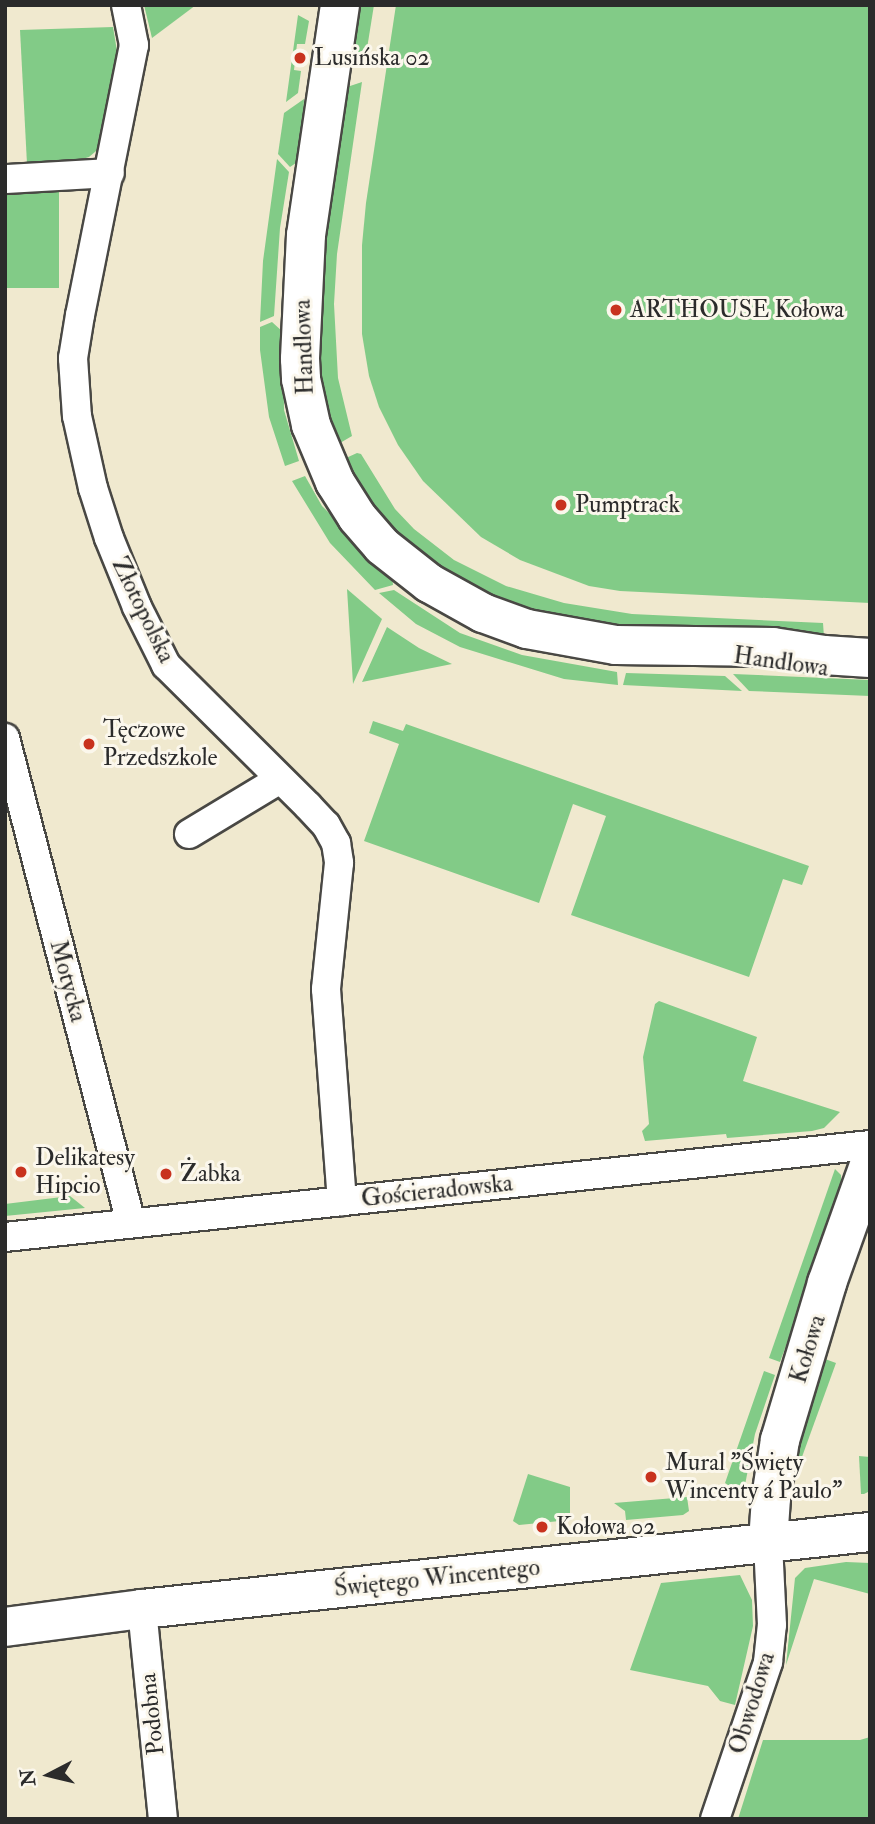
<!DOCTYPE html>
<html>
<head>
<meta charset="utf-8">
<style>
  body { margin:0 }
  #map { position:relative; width:875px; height:1824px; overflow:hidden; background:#f0e9cf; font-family:"IM FELL Double Pica",serif }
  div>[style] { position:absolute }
  .green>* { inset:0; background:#82cb87; transform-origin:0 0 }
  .roads { filter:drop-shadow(2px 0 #494844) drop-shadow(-2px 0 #494844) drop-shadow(0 2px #494844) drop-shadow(0 -2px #494844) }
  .street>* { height:28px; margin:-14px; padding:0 14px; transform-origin:14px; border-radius:14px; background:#fff }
  .secondary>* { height:38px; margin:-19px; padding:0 19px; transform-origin:19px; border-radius:19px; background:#fff }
  .dots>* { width:19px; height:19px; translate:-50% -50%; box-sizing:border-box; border:4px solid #fbf7ec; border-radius:50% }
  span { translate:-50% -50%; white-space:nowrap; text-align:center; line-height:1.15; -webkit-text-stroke:6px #fbf7ec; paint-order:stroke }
  .poi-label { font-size:24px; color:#2b2b2b }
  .left { translate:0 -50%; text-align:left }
  .street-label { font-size:24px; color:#2b2b2b }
  .frame { position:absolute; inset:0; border:7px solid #2b2b2b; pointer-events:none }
  .north { position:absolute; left:14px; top:1740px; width:70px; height:70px; -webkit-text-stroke:5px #fbf7ec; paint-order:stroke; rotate:263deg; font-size:19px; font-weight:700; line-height:28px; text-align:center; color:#2b2b2b }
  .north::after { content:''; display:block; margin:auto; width:24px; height:32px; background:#2b2b2b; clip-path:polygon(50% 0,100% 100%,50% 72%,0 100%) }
</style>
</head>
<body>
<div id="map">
  <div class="green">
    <div style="clip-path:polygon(144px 5px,196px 5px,152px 38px)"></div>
    <div style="clip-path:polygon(359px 5px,374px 5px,365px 61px,353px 50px)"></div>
    <div style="clip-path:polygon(396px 5px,870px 5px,870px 603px,620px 591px,589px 586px,520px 560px,481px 537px,423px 481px,398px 445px,379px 407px,369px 376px,362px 334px,362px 245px,366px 203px)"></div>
    <div style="clip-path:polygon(298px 15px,309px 21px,305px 44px,297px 44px,294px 70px,301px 71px,298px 93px,286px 102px)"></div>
    <div style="clip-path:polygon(113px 27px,121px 75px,102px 146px,89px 157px,79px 160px,27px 164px,20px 30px)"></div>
    <div style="clip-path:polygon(362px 82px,337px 254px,334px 304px,338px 378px,352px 436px,340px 443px,319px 386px,315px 310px,337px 141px,347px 87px)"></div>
    <div style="clip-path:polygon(304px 99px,302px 159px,290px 167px,278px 154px,284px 113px)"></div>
    <div style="clip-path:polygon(277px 159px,289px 172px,280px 228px,274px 316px,260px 322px,263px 261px)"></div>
    <div style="left:59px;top:192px;width:96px;height:54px;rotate:90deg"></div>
    <div style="clip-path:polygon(272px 322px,283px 332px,284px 410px,299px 461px,285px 466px,269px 417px,260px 350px,260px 327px)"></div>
    <div style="clip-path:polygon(357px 453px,361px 454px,395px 509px,414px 529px,454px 560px,506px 586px,564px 603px,632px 614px,823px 623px,824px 637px,629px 632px,488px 601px,402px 541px,370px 504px,360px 486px,346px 458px)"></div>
    <div style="clip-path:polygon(305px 476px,322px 506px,392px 575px,393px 585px,375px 590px,330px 543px,292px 481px)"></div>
    <div style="clip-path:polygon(347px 589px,382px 619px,353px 684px)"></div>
    <div style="clip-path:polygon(394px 590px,460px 633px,522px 655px,617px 672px,618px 685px,564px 679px,460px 647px,416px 624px,379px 593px)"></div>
    <div style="clip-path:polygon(387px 627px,419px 648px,452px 664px,362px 682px)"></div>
    <div style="clip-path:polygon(626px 673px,725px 676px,742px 691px,623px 685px)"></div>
    <div style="clip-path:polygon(733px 674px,870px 680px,870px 696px,749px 691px)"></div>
    <div style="clip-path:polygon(373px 721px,403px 731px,406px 724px,809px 866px,802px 885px,783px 879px,749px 977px,571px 915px,606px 816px,573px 804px,539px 903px,364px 841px,399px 744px,369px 733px)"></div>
    <div style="clip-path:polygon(659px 1001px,757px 1037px,743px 1081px,840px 1112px,824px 1128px,812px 1131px,727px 1138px,726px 1134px,645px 1141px,642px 1131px,649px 1124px,643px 1057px,655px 1004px)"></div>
    <div style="clip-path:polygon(835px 1169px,841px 1175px,841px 1196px,780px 1362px,769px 1358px)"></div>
    <div style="clip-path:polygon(70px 1196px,85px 1208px,5px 1216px,5px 1204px)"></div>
    <div style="clip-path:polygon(825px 1359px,836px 1363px,794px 1479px,793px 1449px)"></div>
    <div style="clip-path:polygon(764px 1371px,775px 1375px,755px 1434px,743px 1495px,725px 1483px)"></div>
    <div style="clip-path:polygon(859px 1456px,870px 1457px,870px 1491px,864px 1494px,861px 1494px)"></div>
    <div style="clip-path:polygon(528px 1474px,570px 1487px,570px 1520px,519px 1525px,513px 1521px)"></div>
    <div style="clip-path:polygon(687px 1497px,689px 1511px,683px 1515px,626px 1520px,625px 1511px,614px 1503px)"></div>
    <div style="clip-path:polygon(846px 1562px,870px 1563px,870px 1594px,814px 1579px,786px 1665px,795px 1578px,805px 1568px)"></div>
    <div style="clip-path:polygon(740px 1575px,752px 1600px,753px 1626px,735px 1705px,720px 1701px,708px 1686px,630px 1670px,661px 1583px)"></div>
    <div style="clip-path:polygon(870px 1737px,870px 1819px,738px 1819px,763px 1740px,860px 1740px)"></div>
  </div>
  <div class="roads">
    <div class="street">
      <div style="left:126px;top:5px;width:41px;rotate:78.7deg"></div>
      <div style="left:134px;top:45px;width:275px;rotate:101.3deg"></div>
      <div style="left:80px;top:315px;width:44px;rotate:99.2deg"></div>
      <div style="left:73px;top:358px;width:58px;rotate:86.1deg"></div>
      <div style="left:77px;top:416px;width:74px;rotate:77.5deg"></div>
      <div style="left:93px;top:488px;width:52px;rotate:72.3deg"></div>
      <div style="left:109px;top:538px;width:74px;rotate:67.9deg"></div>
      <div style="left:137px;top:607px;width:65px;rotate:63.4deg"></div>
      <div style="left:166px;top:665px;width:200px;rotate:44.8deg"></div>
      <div style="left:308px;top:806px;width:26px;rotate:47deg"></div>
      <div style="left:326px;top:825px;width:21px;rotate:61deg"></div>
      <div style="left:336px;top:843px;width:20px;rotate:81deg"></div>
      <div style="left:339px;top:863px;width:127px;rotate:95.9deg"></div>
      <div style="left:326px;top:989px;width:213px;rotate:85.7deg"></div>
      <div style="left:5px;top:179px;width:105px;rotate:-3.3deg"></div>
      <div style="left:5px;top:738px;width:501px;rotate:75.44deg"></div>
      <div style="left:189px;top:834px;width:106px;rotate:-31.1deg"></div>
      <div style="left:5px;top:1237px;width:870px;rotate:-6.07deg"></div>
      <div style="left:142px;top:1609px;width:211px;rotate:84.3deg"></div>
      <div style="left:715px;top:1819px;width:166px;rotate:-71.3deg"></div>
      <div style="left:768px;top:1662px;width:37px;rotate:-84deg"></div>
      <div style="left:772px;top:1625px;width:83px;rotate:-92.8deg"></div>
    </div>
    <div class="secondary">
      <div style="left:340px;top:5px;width:232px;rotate:98.4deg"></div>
      <div style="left:306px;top:235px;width:124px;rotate:92.8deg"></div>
      <div style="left:300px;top:359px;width:20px;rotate:87deg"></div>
      <div style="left:301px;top:379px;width:47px;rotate:77.7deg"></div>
      <div style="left:311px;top:425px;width:62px;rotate:67.2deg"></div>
      <div style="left:335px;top:482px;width:41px;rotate:57.8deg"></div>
      <div style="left:357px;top:517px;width:38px;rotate:49deg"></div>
      <div style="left:382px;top:546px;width:60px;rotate:38.2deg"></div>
      <div style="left:429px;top:583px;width:62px;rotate:29.1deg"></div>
      <div style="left:483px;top:613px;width:47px;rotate:20deg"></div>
      <div style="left:527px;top:629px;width:90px;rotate:10.2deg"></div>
      <div style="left:616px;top:645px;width:157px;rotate:0.7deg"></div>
      <div style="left:773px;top:647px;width:52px;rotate:8.9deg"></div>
      <div style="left:824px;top:655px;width:46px;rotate:3.7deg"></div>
      <div style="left:768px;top:1542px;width:44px;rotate:-86.1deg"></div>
      <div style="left:771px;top:1498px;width:59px;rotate:-81.2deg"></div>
      <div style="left:780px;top:1440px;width:164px;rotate:-73.3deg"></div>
      <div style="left:827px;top:1283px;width:128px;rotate:-70.4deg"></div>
      <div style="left:5px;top:1627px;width:138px;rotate:-7.5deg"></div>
      <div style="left:142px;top:1609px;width:732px;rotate:-6.04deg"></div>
    </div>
  </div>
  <div class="dots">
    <div style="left:300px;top:58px;background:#c8321e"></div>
    <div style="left:616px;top:310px;background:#c8321e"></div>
    <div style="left:561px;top:505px;background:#c8321e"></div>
    <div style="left:89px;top:744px;background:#c8321e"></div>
    <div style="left:21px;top:1172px;background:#c8321e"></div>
    <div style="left:166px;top:1174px;background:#c8321e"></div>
    <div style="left:651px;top:1477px;background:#c8321e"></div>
    <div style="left:542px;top:1527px;background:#c8321e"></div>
  </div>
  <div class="poi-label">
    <span class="left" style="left:314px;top:58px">Lusińska 02</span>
    <span class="left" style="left:630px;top:310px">ARTHOUSE Kołowa</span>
    <span class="left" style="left:575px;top:505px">Pumptrack</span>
    <span class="left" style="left:103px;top:744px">Tęczowe<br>Przedszkole</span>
    <span class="left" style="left:35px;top:1172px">Delikatesy<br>Hipcio</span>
    <span class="left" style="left:180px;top:1174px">Żabka</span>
    <span class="left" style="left:665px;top:1477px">Mural "Święty<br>Wincenty á Paulo"</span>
    <span class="left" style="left:556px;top:1527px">Kołowa 02</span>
  </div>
  <div class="street-label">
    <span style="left:304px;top:347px;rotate:-92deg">Handlowa</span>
    <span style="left:143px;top:610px;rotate:64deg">Złotopolska</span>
    <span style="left:781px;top:662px;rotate:8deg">Handlowa</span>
    <span style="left:68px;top:981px;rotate:75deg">Motycka</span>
    <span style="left:437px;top:1191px;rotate:-6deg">Gościeradowska</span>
    <span style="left:808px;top:1349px;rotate:-73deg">Kołowa</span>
    <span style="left:437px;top:1578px;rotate:-6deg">Świętego Wincentego</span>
    <span style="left:752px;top:1703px;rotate:-73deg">Obwodowa</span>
    <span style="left:152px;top:1714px;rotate:-96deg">Podobna</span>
  </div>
  <div class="frame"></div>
  <div class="north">N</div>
</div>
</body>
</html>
